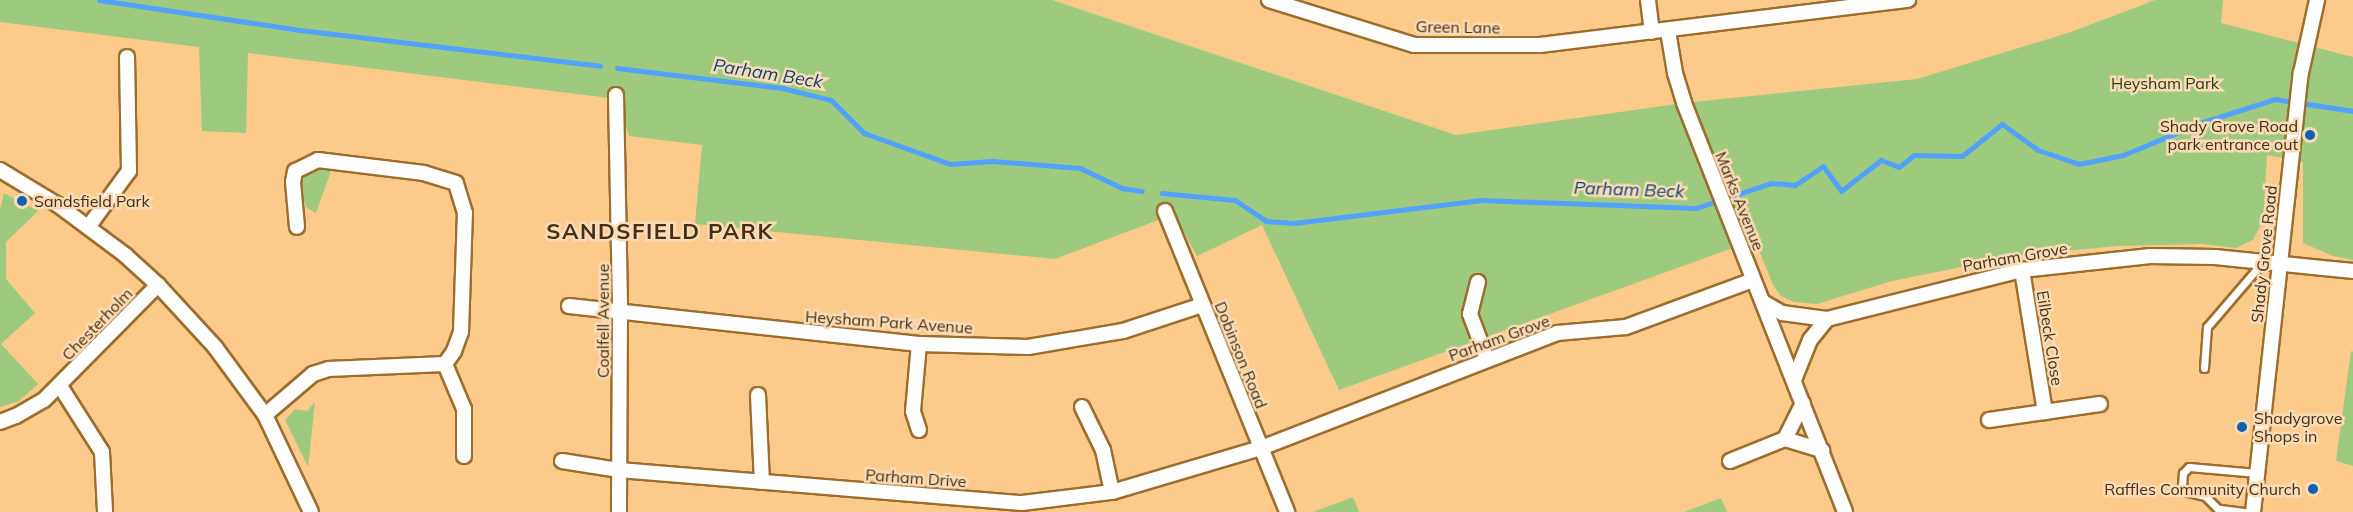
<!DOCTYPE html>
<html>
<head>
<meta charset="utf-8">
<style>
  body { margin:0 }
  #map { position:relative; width:2353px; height:512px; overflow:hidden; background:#fcca8a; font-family:Mulish,sans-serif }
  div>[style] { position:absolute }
  .green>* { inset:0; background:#9eca7e }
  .stream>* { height:5px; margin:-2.5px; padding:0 2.5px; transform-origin:2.5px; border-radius:2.5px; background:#51a2fd }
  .roads { filter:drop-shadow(2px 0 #9b6e2d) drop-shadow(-2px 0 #9b6e2d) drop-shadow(0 2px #9b6e2d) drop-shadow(0 -2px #9b6e2d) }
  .service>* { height:7px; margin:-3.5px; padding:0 3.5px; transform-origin:3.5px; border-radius:3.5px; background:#fff }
  .minor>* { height:14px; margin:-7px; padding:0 7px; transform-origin:7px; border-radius:7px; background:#fff }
  .dots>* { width:16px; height:16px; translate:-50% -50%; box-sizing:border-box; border:3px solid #fadbb6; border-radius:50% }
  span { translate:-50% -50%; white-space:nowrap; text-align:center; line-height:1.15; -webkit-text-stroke:5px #fadbb6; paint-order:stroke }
  .street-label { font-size:16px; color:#432f14 }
  .park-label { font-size:16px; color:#273e13 }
  .poi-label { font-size:16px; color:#432f14 }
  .right { translate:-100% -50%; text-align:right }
  .left { translate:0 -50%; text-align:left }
  .water-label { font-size:18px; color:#05417a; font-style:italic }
  .district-label { font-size:22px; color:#432f14; font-weight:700; letter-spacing:1.5px }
</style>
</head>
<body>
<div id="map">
  <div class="green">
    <div style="clip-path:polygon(0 0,1052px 0,1456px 135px,1684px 103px,1917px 79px,2071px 32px,2155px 0,2223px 0,2221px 23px,2353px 57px,2353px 260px,2333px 256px,2303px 243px,2303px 162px,2267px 155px,2263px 221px,2253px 240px,2236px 248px,2202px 244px,2118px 246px,2021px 255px,1892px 281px,1817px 304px,1794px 302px,1781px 296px,1773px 285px,1755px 240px,1339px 390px,1262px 225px,1197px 256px,1174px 214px,1055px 259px,695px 224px,702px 145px,629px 136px,617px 99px,248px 53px,246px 133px,202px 131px,199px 47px,0 22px)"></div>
    <div style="clip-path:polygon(318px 169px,331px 171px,316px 213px,307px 208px,302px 198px,301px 184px,306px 174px)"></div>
    <div style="clip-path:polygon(4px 193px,38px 211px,6px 242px,6px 279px,35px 313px,1px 344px,38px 384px,19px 401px,0 407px,0 210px)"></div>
    <div style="clip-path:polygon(2351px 351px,2353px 352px,2353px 466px,2336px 461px)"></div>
    <div style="clip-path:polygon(315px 402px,308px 467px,285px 420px,295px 409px,307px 411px)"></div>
    <div style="clip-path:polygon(1353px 497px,1359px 512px,1313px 512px)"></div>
    <div style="clip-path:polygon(1721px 498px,1727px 512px,1684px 512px)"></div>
  </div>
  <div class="stream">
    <div style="left:99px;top:0;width:203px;rotate:8.5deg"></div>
    <div style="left:300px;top:30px;width:302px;rotate:6.8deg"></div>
    <div style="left:617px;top:68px;width:166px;rotate:6.9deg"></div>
    <div style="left:782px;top:88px;width:50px;rotate:13.8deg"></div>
    <div style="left:831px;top:100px;width:47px;rotate:45deg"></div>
    <div style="left:864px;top:133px;width:91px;rotate:19.8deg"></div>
    <div style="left:950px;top:164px;width:42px;rotate:-4.1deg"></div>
    <div style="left:992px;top:161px;width:88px;rotate:4.5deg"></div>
    <div style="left:1080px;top:168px;width:47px;rotate:25.5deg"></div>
    <div style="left:1122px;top:188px;width:20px;rotate:9deg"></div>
    <div style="left:1162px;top:193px;width:73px;rotate:5.5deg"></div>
    <div style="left:1235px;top:200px;width:37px;rotate:34deg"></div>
    <div style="left:1266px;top:221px;width:28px;rotate:4deg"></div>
    <div style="left:1294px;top:223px;width:187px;rotate:-7deg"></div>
    <div style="left:1480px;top:200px;width:216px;rotate:2.1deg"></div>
    <div style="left:1696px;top:208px;width:79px;rotate:-18.4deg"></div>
    <div style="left:1771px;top:183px;width:24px;rotate:5deg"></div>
    <div style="left:1795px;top:185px;width:34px;rotate:-34deg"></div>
    <div style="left:1823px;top:166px;width:31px;rotate:54deg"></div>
    <div style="left:1841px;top:191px;width:51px;rotate:-37.8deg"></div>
    <div style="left:1881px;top:160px;width:19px;rotate:21deg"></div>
    <div style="left:1899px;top:167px;width:19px;rotate:-39deg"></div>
    <div style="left:1914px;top:155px;width:48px;rotate:1.2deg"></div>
    <div style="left:1962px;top:156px;width:51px;rotate:-38.7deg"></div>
    <div style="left:2002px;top:124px;width:44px;rotate:35.8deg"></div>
    <div style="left:2038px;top:150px;width:43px;rotate:18.9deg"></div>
    <div style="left:2079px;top:164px;width:45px;rotate:-11.6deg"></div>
    <div style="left:2123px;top:155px;width:87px;rotate:-22.4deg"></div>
    <div style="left:2203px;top:122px;width:76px;rotate:-17.7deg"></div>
    <div style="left:2275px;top:99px;width:79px;rotate:8.7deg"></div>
  </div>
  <div class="roads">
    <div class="service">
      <div style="left:2204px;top:368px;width:41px;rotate:-85.8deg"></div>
      <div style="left:2207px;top:327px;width:83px;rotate:-49.4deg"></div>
      <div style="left:2244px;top:512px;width:26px;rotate:-173deg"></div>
      <div style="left:2218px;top:509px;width:18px;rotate:-135deg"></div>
      <div style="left:2205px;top:496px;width:18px;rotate:-167deg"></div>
      <div style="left:2187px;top:492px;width:8px;rotate:-130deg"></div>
      <div style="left:2182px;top:486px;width:13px;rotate:-86deg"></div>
      <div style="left:2183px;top:473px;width:8px;rotate:-45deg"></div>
      <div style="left:2189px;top:467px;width:68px;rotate:5deg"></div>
    </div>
    <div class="minor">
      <div style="left:1269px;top:0;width:152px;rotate:17.2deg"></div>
      <div style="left:1414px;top:45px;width:126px"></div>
      <div style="left:1540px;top:45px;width:371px;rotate:-7deg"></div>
      <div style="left:1648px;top:0;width:32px;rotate:83deg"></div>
      <div style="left:1668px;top:31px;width:43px;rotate:80.5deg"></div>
      <div style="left:1675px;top:73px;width:31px;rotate:73deg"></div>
      <div style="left:1684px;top:103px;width:440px;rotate:68.5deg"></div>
      <div style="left:616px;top:95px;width:218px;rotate:88.9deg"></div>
      <div style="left:620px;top:313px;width:199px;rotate:90.3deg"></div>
      <div style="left:0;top:170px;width:68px;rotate:31.1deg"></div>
      <div style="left:58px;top:205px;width:84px;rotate:36.7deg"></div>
      <div style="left:125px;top:255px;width:45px;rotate:42.3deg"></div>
      <div style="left:158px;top:285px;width:84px;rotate:47.4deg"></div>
      <div style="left:215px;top:347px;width:84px;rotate:53.7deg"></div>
      <div style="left:265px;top:415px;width:107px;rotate:64.6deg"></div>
      <div style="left:1165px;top:211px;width:325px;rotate:67.9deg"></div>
      <div style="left:89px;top:226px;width:68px;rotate:-54deg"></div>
      <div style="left:129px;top:171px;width:114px;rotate:-91deg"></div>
      <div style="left:2022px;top:270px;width:144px;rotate:80.8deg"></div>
      <div style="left:1478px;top:282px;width:33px;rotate:104deg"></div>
      <div style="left:1470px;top:314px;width:48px;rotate:69.3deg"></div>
      <div style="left:1763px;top:302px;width:22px;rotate:30deg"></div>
      <div style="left:1782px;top:313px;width:45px;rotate:7.6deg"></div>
      <div style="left:1827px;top:319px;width:201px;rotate:-14.1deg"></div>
      <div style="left:2022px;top:270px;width:129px;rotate:-6.2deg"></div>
      <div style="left:2150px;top:256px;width:65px;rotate:0.9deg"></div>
      <div style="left:2215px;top:257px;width:139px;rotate:5.8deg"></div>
      <div style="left:569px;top:306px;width:352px;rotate:6.2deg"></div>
      <div style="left:919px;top:344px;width:109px;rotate:1.6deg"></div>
      <div style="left:1028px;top:347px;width:96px;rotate:-9.6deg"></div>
      <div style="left:1123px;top:331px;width:83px;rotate:-18.2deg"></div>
      <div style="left:445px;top:364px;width:49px;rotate:67.1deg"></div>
      <div style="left:464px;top:409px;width:47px;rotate:90deg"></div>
      <div style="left:1794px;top:380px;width:43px;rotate:-68.2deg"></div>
      <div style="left:1810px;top:340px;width:27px;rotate:-51deg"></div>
      <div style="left:60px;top:386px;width:78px;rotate:57.5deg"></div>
      <div style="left:102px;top:452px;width:60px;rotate:87.1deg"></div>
      <div style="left:758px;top:395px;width:87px;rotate:87.4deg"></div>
      <div style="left:1082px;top:407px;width:48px;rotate:64deg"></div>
      <div style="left:1103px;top:450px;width:43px;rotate:77.9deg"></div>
      <div style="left:265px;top:415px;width:63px;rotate:-40.5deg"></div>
      <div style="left:313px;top:374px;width:16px;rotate:-18deg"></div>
      <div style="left:328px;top:369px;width:117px;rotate:-2.4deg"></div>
      <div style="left:445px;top:364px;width:16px;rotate:-55deg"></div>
      <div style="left:454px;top:351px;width:20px;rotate:-70deg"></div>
      <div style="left:461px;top:332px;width:119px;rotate:-88.1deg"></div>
      <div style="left:465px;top:213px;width:31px;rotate:-107deg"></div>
      <div style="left:456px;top:183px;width:34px;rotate:-163deg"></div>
      <div style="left:424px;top:173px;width:107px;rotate:-173deg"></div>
      <div style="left:318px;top:160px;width:25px;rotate:154deg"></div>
      <div style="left:295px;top:171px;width:11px;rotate:100deg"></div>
      <div style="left:293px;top:182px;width:45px;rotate:84.9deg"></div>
      <div style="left:1989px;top:420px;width:112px;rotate:-8.2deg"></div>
      <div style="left:0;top:422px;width:17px;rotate:-21deg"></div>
      <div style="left:16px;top:416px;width:32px;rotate:-30deg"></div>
      <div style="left:44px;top:400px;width:162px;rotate:-45.3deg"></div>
      <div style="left:919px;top:430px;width:20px;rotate:-108deg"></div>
      <div style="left:913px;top:411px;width:67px;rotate:-84.9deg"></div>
      <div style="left:1785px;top:439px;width:40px;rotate:-63.4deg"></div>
      <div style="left:562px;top:461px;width:58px;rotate:9deg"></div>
      <div style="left:619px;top:470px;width:404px;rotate:4.7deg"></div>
      <div style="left:1022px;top:503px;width:91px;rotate:-7deg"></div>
      <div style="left:1112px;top:492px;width:155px;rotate:-16.5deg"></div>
      <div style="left:1261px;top:448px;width:318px;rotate:-21.2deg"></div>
      <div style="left:1557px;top:333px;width:69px;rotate:-5deg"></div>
      <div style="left:1626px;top:327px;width:135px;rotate:-20.3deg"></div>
      <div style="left:1730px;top:461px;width:59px;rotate:-21.8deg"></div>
      <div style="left:1785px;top:439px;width:39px;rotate:17deg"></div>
      <div style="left:2253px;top:512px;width:442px;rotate:-83.8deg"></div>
      <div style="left:2301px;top:73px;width:75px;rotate:-77.6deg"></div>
    </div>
  </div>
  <div class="dots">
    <div style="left:2310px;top:135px;background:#1062b0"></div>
    <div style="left:22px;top:201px;background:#1062b0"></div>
    <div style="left:2242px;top:427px;background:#1062b0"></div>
    <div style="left:2313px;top:489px;background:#1062b0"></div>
  </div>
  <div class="street-label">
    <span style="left:1458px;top:27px;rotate:1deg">Green Lane</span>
    <span style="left:1740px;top:201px;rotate:68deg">Marks Avenue</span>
    <span style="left:2264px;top:254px;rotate:-84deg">Shady Grove Road</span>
    <span style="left:2015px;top:257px;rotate:-10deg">Parham Grove</span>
    <span style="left:603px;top:321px;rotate:-90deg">Coalfell Avenue</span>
    <span style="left:889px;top:322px;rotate:4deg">Heysham Park Avenue</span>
    <span style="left:97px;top:324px;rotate:-46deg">Chesterholm</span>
    <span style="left:1499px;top:338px;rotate:-20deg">Parham Grove</span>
    <span style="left:2050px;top:338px;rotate:81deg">Eilbeck Close</span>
    <span style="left:1241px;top:355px;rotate:68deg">Dobinson Road</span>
    <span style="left:916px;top:478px;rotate:4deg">Parham Drive</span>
  </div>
  <div class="park-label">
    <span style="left:2165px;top:83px">Heysham Park</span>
  </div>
  <div class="poi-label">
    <span class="right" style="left:2298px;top:135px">Shady Grove Road<br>park entrance out</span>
    <span class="left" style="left:34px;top:201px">Sandsfield Park</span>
    <span class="left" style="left:2254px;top:427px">Shadygrove<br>Shops in</span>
    <span class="right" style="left:2301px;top:489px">Raffles Community Church</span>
  </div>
  <div class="water-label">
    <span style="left:768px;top:74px;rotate:9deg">Parham Beck</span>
    <span style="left:1629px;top:190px;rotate:2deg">Parham Beck</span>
  </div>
  <div class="district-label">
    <span style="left:660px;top:232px">SANDSFIELD PARK</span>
  </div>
</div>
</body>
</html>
